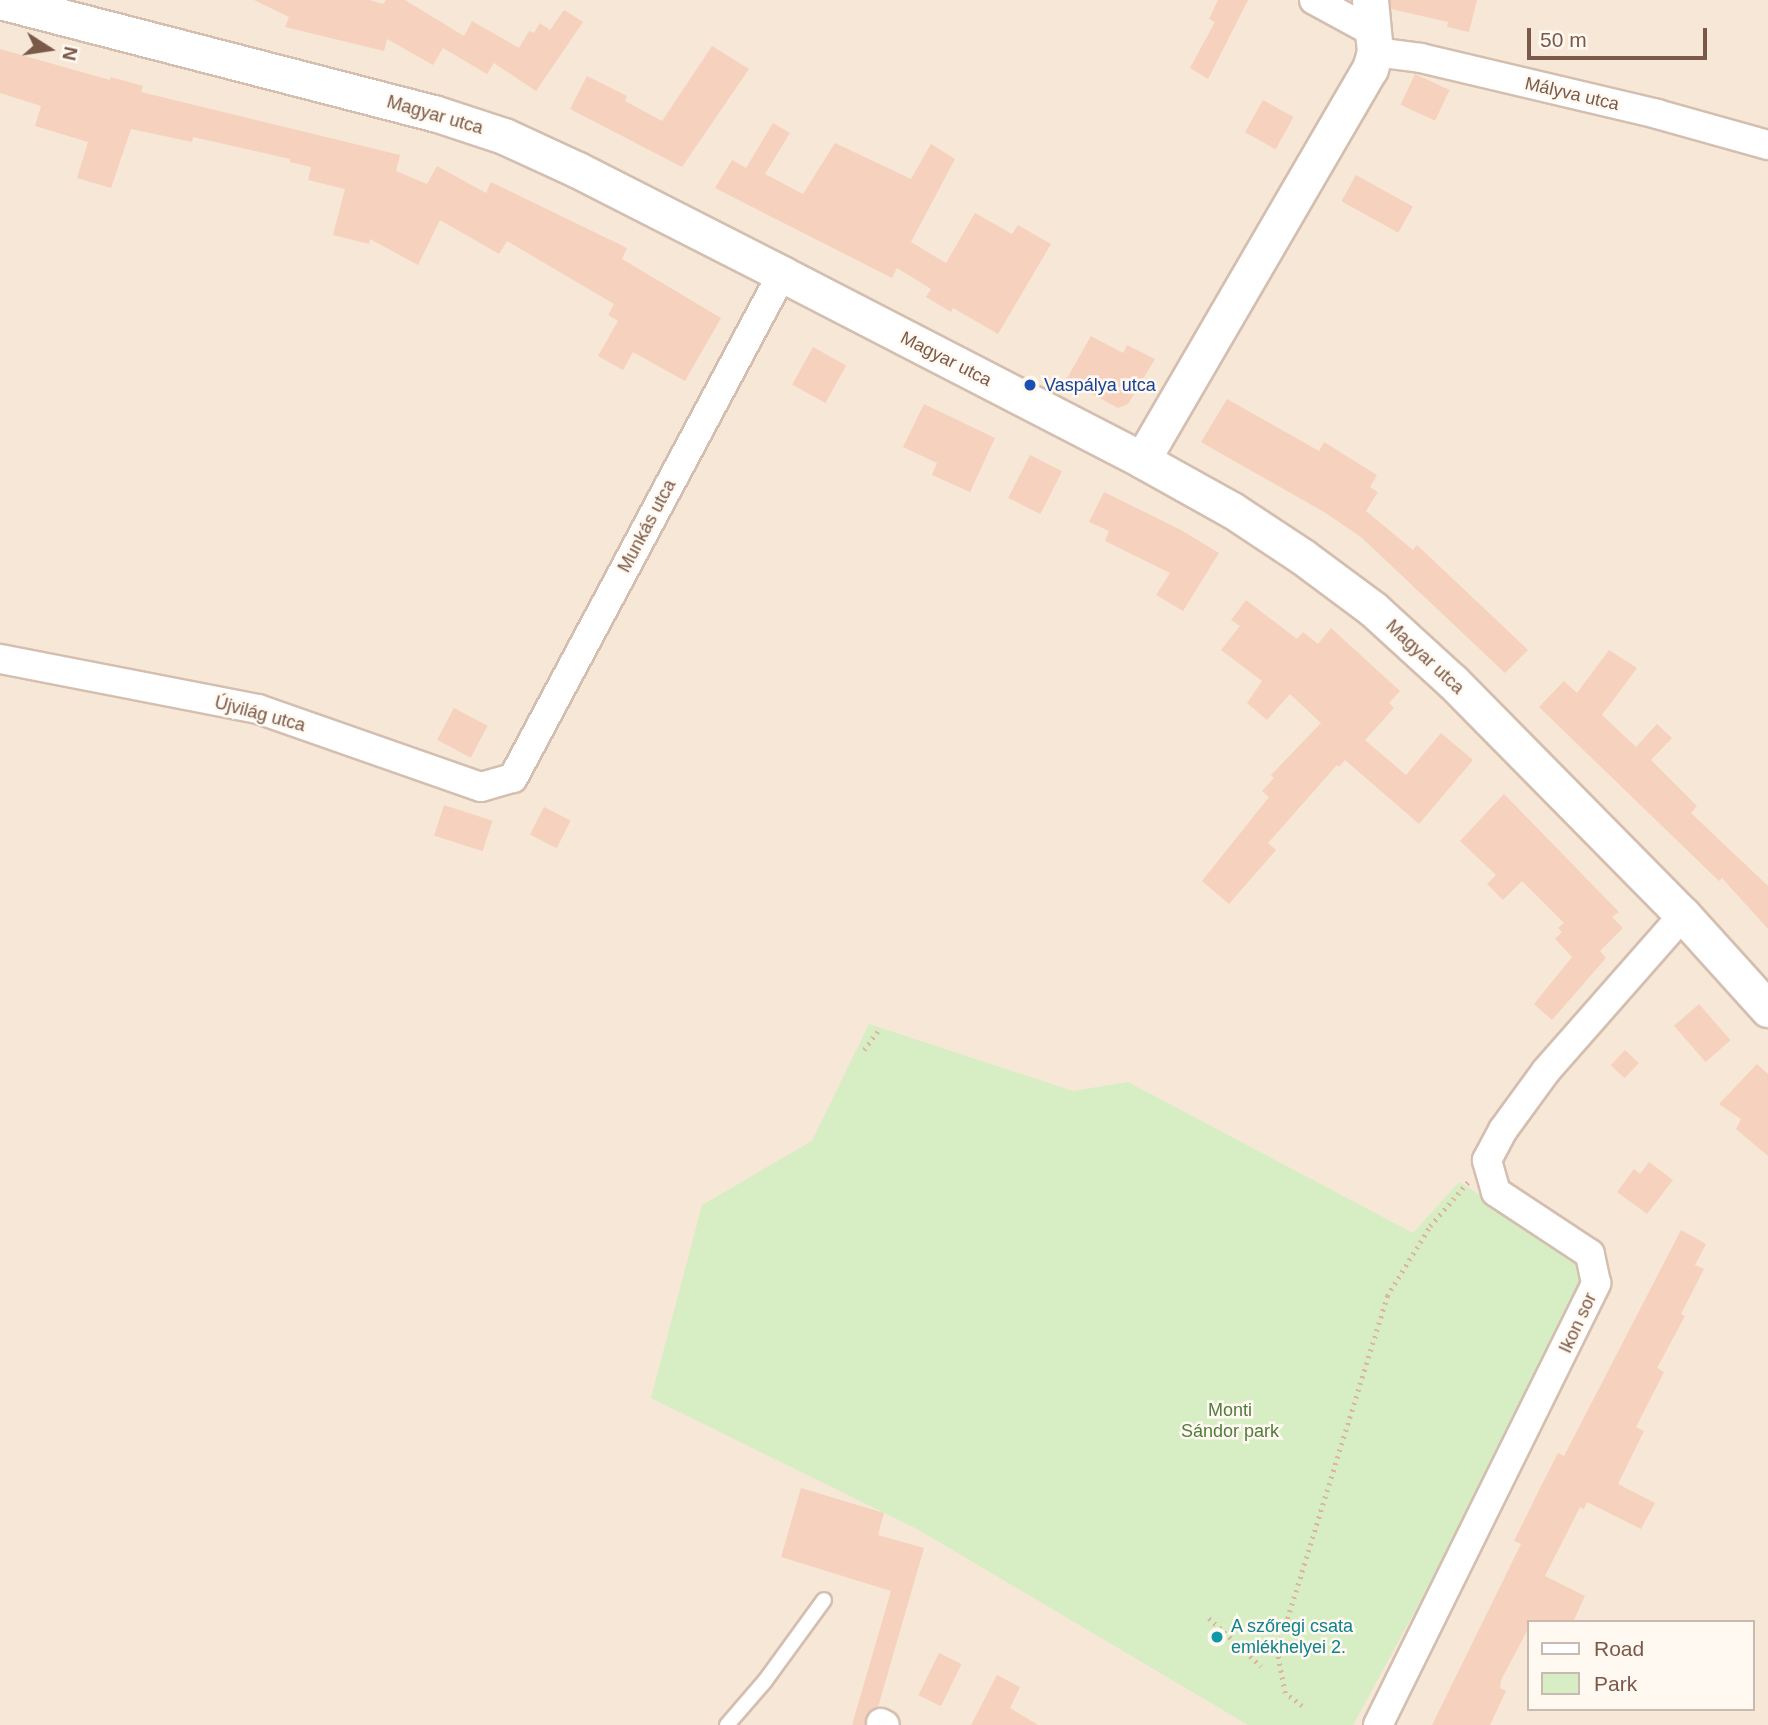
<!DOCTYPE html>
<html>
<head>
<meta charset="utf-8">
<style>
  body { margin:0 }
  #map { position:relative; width:1768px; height:1725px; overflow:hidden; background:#fef5e9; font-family:Arial,sans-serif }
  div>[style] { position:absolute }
  .residential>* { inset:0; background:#f6e7d6 }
  .green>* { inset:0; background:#d7eec5 }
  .building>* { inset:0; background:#f6d2be; transform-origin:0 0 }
  .path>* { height:4.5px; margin-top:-2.25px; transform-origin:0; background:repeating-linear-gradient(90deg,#dcb5a0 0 2px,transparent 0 7px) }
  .roads { filter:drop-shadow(2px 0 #d4beb0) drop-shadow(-2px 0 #d4beb0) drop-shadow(0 2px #d4beb0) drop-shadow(0 -2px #d4beb0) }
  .service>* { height:14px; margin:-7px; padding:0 7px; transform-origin:7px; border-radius:7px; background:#fff }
  .minor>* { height:28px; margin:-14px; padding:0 14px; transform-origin:14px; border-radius:14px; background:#fff }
  .tertiary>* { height:35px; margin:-17.5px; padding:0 17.5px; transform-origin:17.5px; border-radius:17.5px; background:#fff }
  .dots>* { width:19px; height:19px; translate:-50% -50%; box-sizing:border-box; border:4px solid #fff9f1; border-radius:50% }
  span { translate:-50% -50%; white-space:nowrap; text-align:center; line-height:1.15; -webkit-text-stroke:5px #fff9f1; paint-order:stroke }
  .street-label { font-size:18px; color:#7b5949 }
  .transit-label { font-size:18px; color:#164399 }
  .left { translate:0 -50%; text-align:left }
  .park-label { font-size:18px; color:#527c3d }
  .culture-label { font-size:18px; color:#0d838f }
  .legend { position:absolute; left:1527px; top:1620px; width:228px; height:91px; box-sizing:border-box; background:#fff9f1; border:2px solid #cab9ae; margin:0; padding:9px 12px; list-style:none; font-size:21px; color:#7b5949 }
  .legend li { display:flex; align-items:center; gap:14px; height:35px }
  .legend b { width:35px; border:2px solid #cab9ae }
  .north { position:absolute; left:14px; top:14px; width:70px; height:70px; -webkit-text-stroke:5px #fff9f1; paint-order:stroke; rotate:102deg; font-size:19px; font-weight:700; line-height:28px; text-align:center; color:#7b5949 }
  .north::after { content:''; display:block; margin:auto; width:24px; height:32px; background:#7b5949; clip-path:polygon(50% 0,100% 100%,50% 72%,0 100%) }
  .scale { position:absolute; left:1527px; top:28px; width:180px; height:32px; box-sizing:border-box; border:4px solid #7b5949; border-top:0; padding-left:9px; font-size:21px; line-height:24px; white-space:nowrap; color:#7b5949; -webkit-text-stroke:5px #fff9f1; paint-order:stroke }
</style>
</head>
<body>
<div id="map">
  <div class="residential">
    <div style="clip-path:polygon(evenodd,0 0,1768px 0,1768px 1725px,0 1725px,0 0,1528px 1622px,1752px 1622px,1752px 1709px,1528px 1709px,1528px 1622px)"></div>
  </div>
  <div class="green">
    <div style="clip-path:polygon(869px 1024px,1073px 1091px,1128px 1082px,1413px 1233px,1459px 1182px,1578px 1253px,1587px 1279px,1581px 1307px,1353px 1725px,1248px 1725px,917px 1529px,651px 1398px,702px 1205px,812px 1141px)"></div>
  </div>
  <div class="building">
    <div style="clip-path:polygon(254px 0,370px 0,383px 4px,386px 0,405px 0,464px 36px,472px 21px,519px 48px,529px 31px,534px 33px,540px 23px,550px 30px,564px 10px,583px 22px,536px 91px,494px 63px,487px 74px,443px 48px,433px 65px,387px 39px,384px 51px,285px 27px,289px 17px)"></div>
    <div style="clip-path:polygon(1218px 0,1248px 0,1208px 79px,1190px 68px,1215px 22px,1209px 19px)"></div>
    <div style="clip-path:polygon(1390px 0,1477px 0,1469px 32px,1447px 27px,1448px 22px,1391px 9px)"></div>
    <div style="clip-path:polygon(712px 46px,749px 69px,682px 167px,570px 109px,587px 76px,627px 96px,625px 101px,662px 121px)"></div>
    <div style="clip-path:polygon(0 49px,110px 80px,111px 77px,143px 86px,141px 92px,400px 155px,396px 171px,427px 184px,437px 166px,486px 193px,491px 182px,627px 248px,622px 259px,721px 318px,685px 381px,633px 352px,623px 370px,598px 356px,618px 321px,608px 315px,614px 304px,507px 241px,499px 254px,440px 220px,418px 265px,370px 239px,369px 244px,333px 235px,345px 189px,308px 180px,311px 167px,290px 162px,290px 159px,193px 137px,192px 142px,131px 129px,111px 188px,77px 178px,88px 142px,35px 126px,41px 106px,0 93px)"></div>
    <div style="left:1415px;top:74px;width:38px;height:34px;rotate:25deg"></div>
    <div style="left:1263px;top:100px;width:35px;height:37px;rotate:29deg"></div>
    <div style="clip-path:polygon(773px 123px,790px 133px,765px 174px,803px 194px,835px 143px,911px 179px,931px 144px,955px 159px,911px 242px,946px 263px,975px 213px,1012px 234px,1018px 225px,1051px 244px,998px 334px,953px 308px,951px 312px,926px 297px,931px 289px,897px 268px,892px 278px,715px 188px,732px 160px,746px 168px)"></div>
    <div style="left:1356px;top:175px;width:65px;height:30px;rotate:29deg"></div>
    <div style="clip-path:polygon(1091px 336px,1123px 353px,1127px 345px,1155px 359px,1128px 404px,1118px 408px,1066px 380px)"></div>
    <div style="left:813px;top:347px;width:38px;height:43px;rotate:29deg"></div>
    <div style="clip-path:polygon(1227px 399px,1319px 451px,1324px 442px,1377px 475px,1370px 487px,1378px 492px,1366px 511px,1413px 550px,1417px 545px,1528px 650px,1505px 673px,1361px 537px,1324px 512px,1201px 442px)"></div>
    <div style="clip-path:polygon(924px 404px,995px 438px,970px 492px,932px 475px,937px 463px,903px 447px)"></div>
    <div style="left:1030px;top:455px;width:36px;height:48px;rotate:27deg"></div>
    <div style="clip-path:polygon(1104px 492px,1181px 530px,1219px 553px,1183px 611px,1156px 595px,1170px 573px,1105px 541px,1109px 531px,1089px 522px)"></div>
    <div style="clip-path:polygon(1246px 600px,1297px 639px,1303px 632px,1318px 644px,1331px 628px,1400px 691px,1389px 703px,1394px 708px,1365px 740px,1406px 775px,1441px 733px,1473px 760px,1419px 824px,1345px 760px,1339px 767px,1337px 765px,1268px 843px,1276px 850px,1229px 904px,1202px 881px,1269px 797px,1262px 791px,1274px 778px,1271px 775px,1321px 723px,1290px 694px,1267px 720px,1247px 703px,1262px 681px,1221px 650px,1240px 626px,1231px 620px)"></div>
    <div style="clip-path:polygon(1609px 650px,1637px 668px,1602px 715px,1636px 747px,1657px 724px,1672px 738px,1651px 760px,1697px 806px,1691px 813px,1768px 886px,1768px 929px,1722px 878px,1719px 881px,1539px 707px,1564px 681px,1577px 693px)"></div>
    <div style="left:454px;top:708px;width:38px;height:36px;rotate:28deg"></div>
    <div style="clip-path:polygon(1504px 794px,1619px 912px,1612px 917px,1623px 928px,1600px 951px,1606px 958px,1552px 1020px,1534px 1004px,1572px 957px,1555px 939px,1562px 932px,1558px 928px,1564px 923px,1522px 881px,1503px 900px,1487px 884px,1496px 875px,1460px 841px)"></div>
    <div style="left:444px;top:805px;width:51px;height:32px;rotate:18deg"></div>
    <div style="left:544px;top:807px;width:30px;height:31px;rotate:27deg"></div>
    <div style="left:1699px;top:1004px;width:48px;height:33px;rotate:49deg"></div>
    <div style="left:1625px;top:1050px;width:19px;height:21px;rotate:43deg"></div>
    <div style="clip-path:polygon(1757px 1064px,1768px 1074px,1768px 1156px,1736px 1129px,1741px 1119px,1719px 1104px)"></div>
    <div style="clip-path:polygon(1649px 1162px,1673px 1180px,1647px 1214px,1617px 1192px,1634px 1169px,1640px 1174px)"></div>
    <div style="clip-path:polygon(1681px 1230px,1706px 1244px,1695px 1265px,1704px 1269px,1681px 1314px,1685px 1316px,1657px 1368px,1664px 1372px,1636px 1427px,1644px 1431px,1618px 1484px,1655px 1503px,1641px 1529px,1587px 1502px,1584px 1509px,1580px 1507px,1545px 1576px,1585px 1596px,1573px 1622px,1528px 1622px,1528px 1629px,1501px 1680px,1500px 1688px,1506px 1691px,1490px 1725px,1432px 1725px,1521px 1544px,1514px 1541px,1541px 1486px,1558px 1453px,1564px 1456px)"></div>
    <div style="clip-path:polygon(801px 1488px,884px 1513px,878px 1535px,924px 1548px,878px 1707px,867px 1715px,865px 1725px,852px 1725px,891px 1591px,781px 1557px)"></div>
    <div style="left:939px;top:1653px;width:25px;height:47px;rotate:26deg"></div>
    <div style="clip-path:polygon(997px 1675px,1020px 1687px,1010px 1708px,1038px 1725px,971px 1725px)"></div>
  </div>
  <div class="path">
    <div style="left:864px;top:1050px;width:26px;rotate:-54deg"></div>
    <div style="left:1209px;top:1618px;width:71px;rotate:42.7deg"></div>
    <div style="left:1302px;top:1706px;width:21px;rotate:-143deg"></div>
    <div style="left:1285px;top:1693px;width:42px;rotate:-101deg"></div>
    <div style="left:1277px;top:1652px;width:373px;rotate:-72.8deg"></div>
    <div style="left:1387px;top:1296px;width:82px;rotate:-58.4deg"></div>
    <div style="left:1430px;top:1226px;width:58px;rotate:-49.2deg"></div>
  </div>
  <div class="roads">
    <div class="service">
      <div style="left:727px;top:1725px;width:58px;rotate:-49.2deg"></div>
      <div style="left:765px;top:1681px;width:100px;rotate:-53.9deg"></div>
    </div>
    <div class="minor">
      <div style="left:1314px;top:0;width:67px;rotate:28.5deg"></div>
      <div style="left:1375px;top:52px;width:46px;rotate:7.4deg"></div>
      <div style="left:1421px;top:58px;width:243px;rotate:13.3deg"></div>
      <div style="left:1657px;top:114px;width:115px;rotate:15.6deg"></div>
      <div style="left:0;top:659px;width:263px;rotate:11deg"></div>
      <div style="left:258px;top:709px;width:236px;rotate:19.3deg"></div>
      <div style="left:481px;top:787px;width:33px;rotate:-16deg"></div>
      <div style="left:513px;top:778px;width:571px;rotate:-61.91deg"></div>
      <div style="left:881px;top:1723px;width:4px;rotate:27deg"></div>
      <div style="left:1378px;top:1725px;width:493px;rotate:-63.7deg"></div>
      <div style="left:1596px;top:1283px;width:30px;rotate:-102deg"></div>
      <div style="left:1590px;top:1254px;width:113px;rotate:-146.6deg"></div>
      <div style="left:1496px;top:1192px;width:33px;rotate:-106deg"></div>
      <div style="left:1487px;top:1160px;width:34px;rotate:-62deg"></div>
      <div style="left:1503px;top:1130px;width:73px;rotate:-53.9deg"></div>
      <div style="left:1546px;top:1071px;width:208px;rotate:-48.7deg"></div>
    </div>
    <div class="tertiary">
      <div style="left:0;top:1px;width:448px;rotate:14.5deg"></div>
      <div style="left:434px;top:113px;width:74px;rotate:18.2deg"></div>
      <div style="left:504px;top:136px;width:81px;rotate:24.7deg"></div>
      <div style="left:578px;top:170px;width:229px;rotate:27deg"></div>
      <div style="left:782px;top:274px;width:405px;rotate:27.3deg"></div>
      <div style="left:1142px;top:460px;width:103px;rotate:29.1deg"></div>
      <div style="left:1232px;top:510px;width:85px;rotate:33.5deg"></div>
      <div style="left:1303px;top:557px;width:87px;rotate:36.6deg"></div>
      <div style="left:1373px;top:609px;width:108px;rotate:42.4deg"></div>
      <div style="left:1453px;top:682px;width:327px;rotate:45.4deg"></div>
      <div style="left:1683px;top:915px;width:127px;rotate:47.9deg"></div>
      <div style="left:1142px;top:460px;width:453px;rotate:-59.8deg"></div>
      <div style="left:1370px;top:69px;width:18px;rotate:-74deg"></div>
      <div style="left:1375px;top:52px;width:52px;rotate:-95.5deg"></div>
    </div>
  </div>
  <div class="dots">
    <div style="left:1030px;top:385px;background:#1a4fb4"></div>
    <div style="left:1217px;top:1637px;background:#0f9aa8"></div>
  </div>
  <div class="street-label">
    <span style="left:1572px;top:94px;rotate:13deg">Mályva utca</span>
    <span style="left:435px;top:115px;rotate:16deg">Magyar utca</span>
    <span style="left:946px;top:359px;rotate:27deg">Magyar utca</span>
    <span style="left:647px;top:526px;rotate:-62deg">Munkás utca</span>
    <span style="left:1425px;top:657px;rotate:43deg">Magyar utca</span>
    <span style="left:260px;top:714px;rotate:15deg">Újvilág utca</span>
    <span style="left:1578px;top:1323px;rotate:-65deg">Ikon sor</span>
  </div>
  <div class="transit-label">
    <span class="left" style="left:1044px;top:385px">Vaspálya utca</span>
  </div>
  <div class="park-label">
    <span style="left:1230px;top:1421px">Monti<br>Sándor park</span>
  </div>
  <div class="culture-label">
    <span class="left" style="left:1231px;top:1637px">A szőregi csata<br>emlékhelyei 2.</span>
  </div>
  <ul class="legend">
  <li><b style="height:9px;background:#fff"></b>Road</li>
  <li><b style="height:19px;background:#d7eec5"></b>Park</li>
  </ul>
  <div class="north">N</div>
  <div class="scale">50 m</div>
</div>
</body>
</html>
